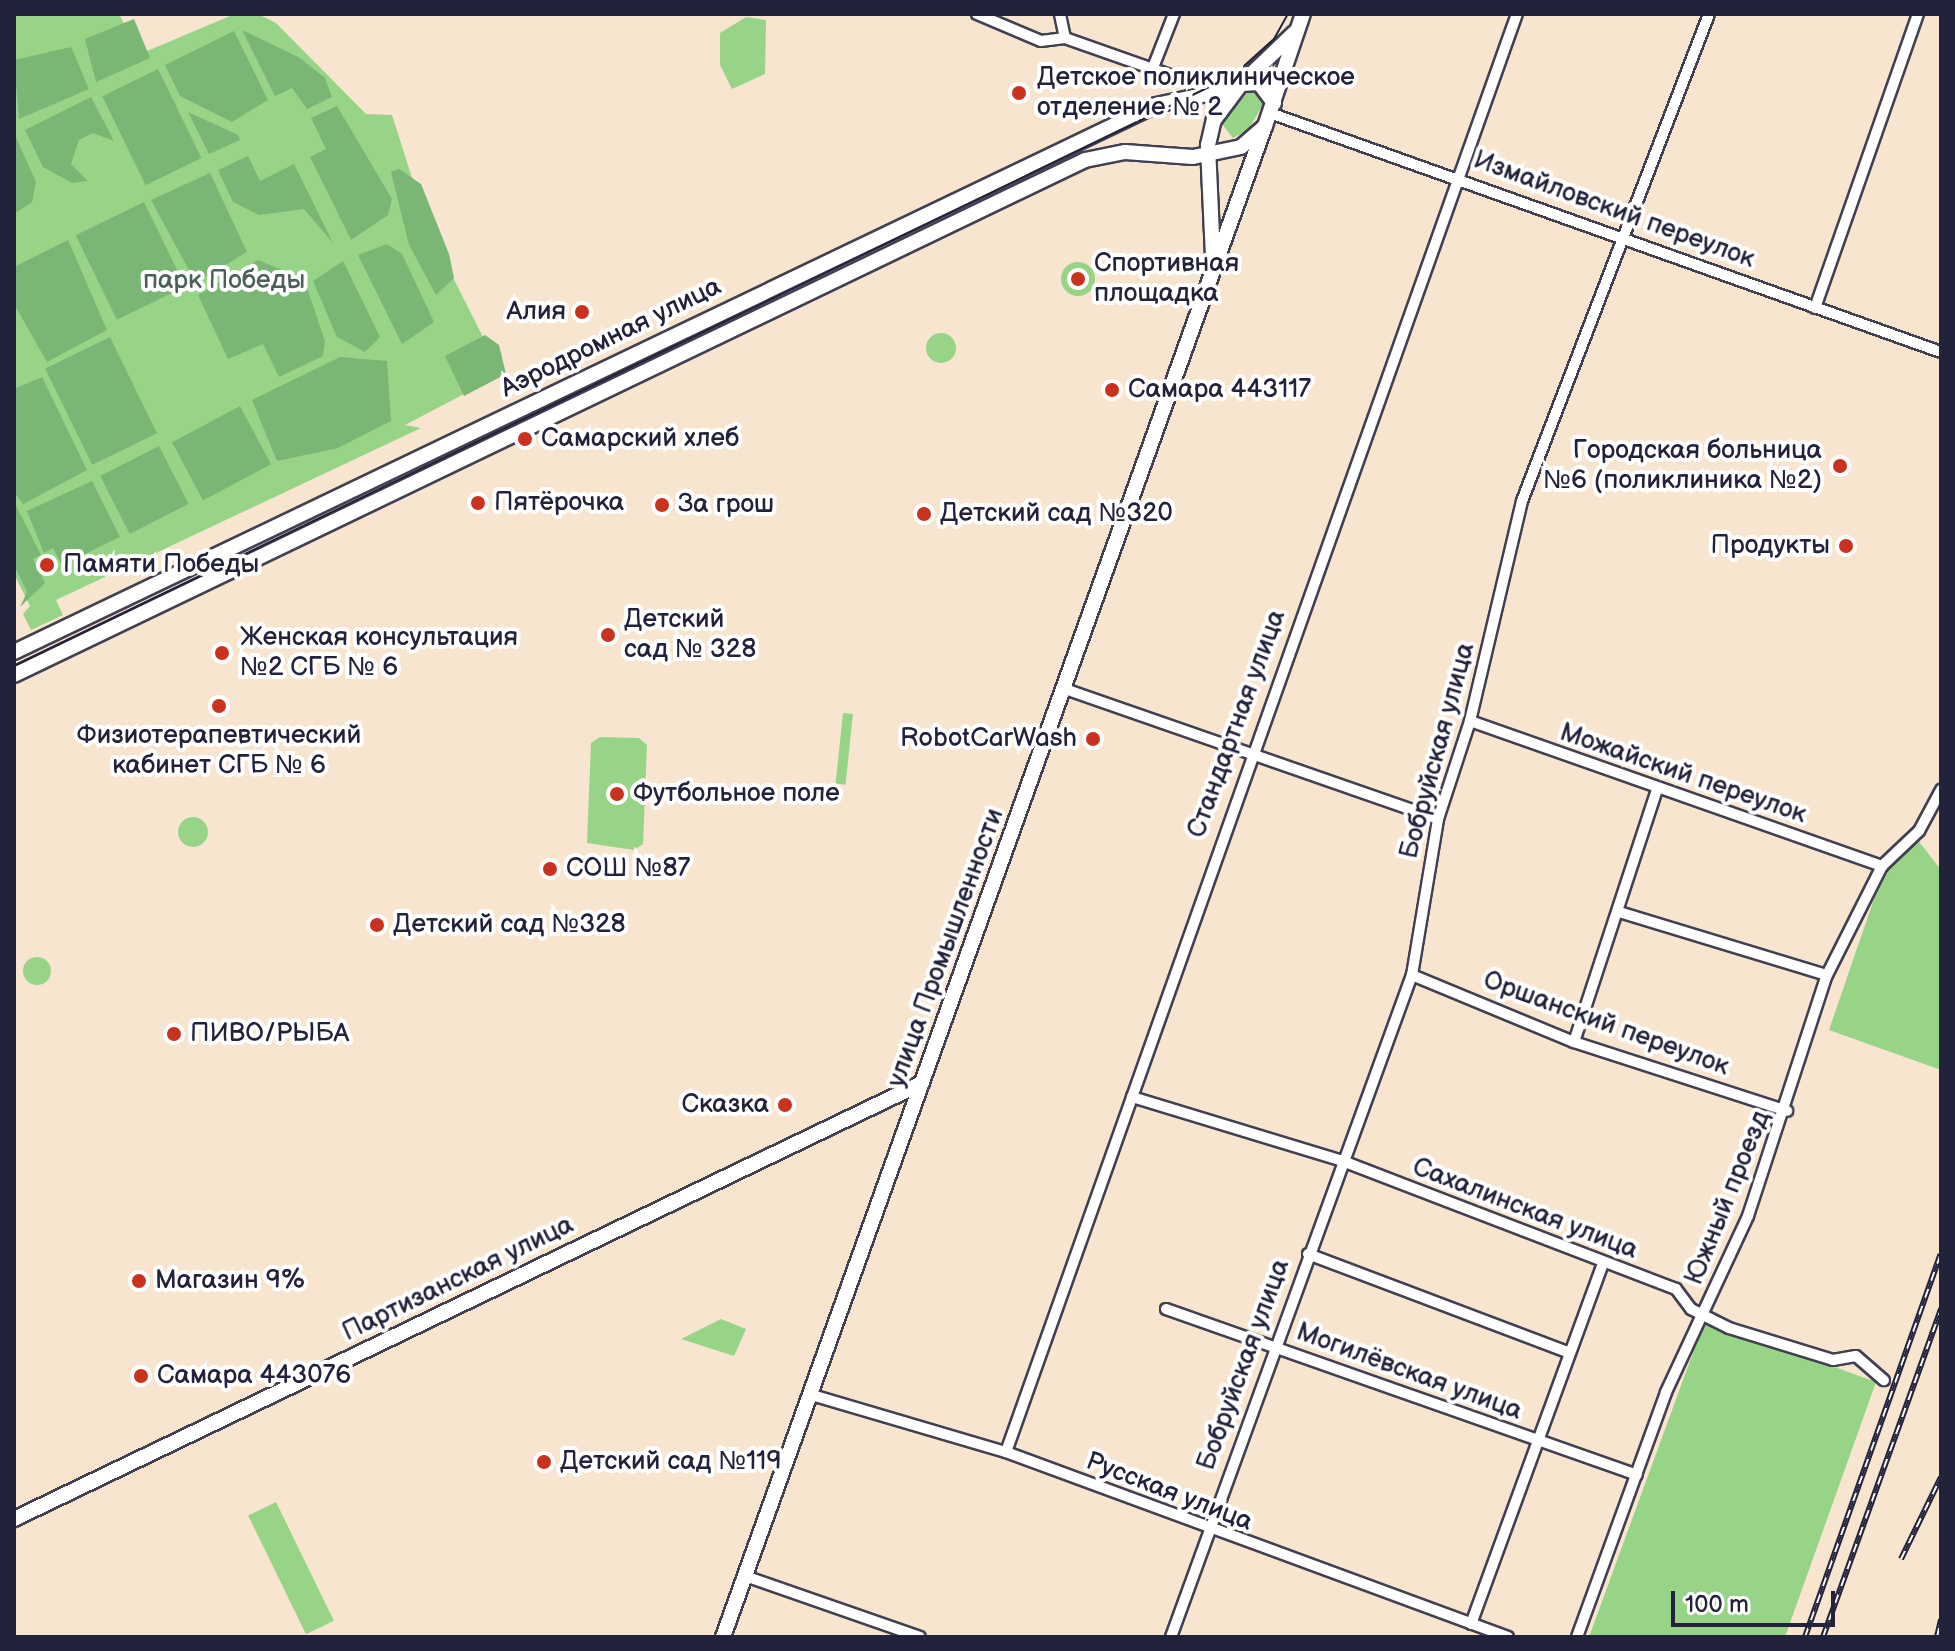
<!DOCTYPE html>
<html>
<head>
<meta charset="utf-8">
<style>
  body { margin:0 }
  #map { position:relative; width:1955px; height:1651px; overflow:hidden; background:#f7e5cf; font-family:"Balsamiq Sans",sans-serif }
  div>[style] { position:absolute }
  .green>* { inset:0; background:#98d488; transform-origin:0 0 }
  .round { border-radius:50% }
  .forest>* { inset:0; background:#7ab674; transform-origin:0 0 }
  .roads { filter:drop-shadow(2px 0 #423f51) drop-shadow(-2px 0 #423f51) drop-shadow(0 2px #423f51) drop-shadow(0 -2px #423f51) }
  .street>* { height:10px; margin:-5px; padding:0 5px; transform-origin:5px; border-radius:5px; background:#fff }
  .secondary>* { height:14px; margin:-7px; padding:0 7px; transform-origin:7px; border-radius:7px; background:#fff }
  .tram>* { height:2px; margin:-1px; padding:0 1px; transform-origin:1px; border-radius:1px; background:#22223b }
  .rail>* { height:6px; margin-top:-3px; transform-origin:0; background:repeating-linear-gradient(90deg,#fff 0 9px,#22223b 0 18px); box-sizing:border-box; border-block:2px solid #22223b }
  .dots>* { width:22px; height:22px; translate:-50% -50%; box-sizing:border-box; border:4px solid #fff; border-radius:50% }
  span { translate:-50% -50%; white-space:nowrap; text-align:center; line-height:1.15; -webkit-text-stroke:8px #fff; paint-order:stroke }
  .poi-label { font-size:26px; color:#22223b }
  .left { translate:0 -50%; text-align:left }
  .right { translate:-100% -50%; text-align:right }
  .street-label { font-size:26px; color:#22223b }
  .park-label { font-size:26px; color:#4b6056 }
  .frame { position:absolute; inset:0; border:16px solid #22223b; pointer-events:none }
  .scale { position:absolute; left:1671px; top:1591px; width:164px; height:36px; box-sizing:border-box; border:4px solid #22223b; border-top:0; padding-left:10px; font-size:24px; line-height:28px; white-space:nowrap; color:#22223b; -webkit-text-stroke:6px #fff; paint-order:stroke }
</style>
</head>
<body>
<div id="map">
  <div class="green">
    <div style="clip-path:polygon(14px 14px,119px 14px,140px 54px,230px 16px,258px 14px,276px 23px,366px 114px,392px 115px,428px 228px,484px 339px,487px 382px,405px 425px,421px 428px,56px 600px,63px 615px,31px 630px,23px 614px,30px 606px,14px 574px)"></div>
    <div style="clip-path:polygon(746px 17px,766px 20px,765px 74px,732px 89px,720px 65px,720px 33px)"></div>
    <div style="clip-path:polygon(1252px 87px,1267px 98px,1248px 130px,1233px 138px,1222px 124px)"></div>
    <div class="round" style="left:1061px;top:262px;width:34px;height:34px"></div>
    <div class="round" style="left:926px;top:333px;width:30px;height:30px"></div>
    <div style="left:843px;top:713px;width:10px;height:71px;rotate:6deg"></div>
    <div style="clip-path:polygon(600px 737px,639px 738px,647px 745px,643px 844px,634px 850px,587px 843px,591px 743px)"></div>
    <div class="round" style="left:178px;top:817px;width:30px;height:30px"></div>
    <div style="clip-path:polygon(1917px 839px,1941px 870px,1941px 1070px,1829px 1030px,1874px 899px,1894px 860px)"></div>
    <div class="round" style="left:23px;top:957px;width:28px;height:28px"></div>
    <div style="clip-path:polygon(721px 1319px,746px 1329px,734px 1356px,681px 1339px)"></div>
    <div style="clip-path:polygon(1705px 1320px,1876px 1382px,1785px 1637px,1589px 1637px)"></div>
    <div style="left:276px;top:1502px;width:132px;height:31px;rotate:64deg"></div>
  </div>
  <div class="forest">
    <div style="clip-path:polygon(134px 19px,150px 58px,96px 82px,85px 39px)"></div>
    <div style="clip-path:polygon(242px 30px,300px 58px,325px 78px,332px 97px,307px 109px,292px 88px,275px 96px)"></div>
    <div style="clip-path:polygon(234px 31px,268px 100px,232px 122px,180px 96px,165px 65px)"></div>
    <div style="clip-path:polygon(71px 47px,89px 89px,19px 119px,14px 60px)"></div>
    <div style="left:158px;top:69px;width:99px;height:62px;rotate:64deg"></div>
    <div style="clip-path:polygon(91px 97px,114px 141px,93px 133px,79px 140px,71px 164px,88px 181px,72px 183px,43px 167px,25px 130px)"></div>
    <div style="clip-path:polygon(337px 106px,392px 199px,388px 215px,351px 240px,310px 157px,326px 149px,311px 118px)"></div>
    <div style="clip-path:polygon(188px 112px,238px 135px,240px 140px,209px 154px)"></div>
    <div style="clip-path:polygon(14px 133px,36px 182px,32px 202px,14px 214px)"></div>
    <div style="clip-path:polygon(248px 156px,260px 181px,294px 164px,333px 243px,304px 209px,259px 215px,233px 202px,218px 170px)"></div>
    <div style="clip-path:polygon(399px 169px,421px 184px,449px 254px,454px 278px,436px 295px,409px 245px,391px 172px)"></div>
    <div style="clip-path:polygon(210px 173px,247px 252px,196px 283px,151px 200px)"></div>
    <div style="left:144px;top:202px;width:94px;height:76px;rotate:64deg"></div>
    <div style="clip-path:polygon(68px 240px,107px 330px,47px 362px,14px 304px,14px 267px)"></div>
    <div style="clip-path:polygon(387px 244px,402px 254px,434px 322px,402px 344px,358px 255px)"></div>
    <div style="clip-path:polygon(258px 260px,304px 279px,325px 341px,323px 356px,279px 377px,263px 344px,228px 359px,198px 295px)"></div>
    <div style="clip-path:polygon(343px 261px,380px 337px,365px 352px,337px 337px,313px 281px)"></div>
    <div style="clip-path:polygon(485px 335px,499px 345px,506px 374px,464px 396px,445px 356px)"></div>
    <div style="left:110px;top:337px;width:107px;height:72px;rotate:64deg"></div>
    <div style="clip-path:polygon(340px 357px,387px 361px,391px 421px,338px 448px,277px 461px,252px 400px)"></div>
    <div style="clip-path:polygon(42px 377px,87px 470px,23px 504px,14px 492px,14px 389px)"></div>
    <div style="left:240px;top:406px;width:66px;height:77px;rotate:62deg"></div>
    <div style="left:159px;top:446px;width:65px;height:66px;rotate:63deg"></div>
    <div style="clip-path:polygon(92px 481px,120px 537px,62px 565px,53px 548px,44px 553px,27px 511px)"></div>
    <div style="clip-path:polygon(14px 502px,41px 555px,33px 559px,45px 583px,20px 607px,27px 592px,14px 565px)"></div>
  </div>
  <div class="roads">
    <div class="street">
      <div style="left:977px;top:14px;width:69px;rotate:22.9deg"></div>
      <div style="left:1041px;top:41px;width:24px;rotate:-7deg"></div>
      <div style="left:1065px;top:38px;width:25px;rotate:-102deg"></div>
      <div style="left:1065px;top:38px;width:154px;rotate:19.4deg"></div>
      <div style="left:1154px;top:65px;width:55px;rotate:-68.6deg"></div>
      <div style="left:1270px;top:113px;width:712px;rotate:19.61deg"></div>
      <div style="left:1815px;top:308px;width:312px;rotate:-70.7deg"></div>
      <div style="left:1065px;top:689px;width:395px;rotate:19.2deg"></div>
      <div style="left:1470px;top:721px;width:437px;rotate:19.4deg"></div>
      <div style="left:1619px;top:912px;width:217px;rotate:16.9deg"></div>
      <div style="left:1412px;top:975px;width:175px;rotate:22.5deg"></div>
      <div style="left:1574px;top:1042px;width:224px;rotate:17.9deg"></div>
      <div style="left:1574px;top:1042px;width:265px;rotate:-71.8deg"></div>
      <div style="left:1132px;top:1097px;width:217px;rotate:16.9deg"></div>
      <div style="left:1340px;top:1160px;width:360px;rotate:21deg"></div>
      <div style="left:1676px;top:1289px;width:25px;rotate:53deg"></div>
      <div style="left:1691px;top:1309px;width:42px;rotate:26.6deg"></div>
      <div style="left:1729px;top:1328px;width:109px;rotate:17.1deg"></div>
      <div style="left:1833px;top:1360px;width:23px;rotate:-10deg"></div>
      <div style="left:1856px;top:1356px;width:37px;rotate:41deg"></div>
      <div style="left:1308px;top:1254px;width:278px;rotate:20.7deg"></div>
      <div style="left:1166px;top:1309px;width:499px;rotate:19.4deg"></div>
      <div style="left:812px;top:1395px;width:202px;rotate:16.4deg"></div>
      <div style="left:1006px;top:1452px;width:535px;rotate:20.23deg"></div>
      <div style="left:1006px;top:1452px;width:1526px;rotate:-70.44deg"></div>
      <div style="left:745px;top:1576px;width:185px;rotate:19.2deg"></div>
      <div style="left:1471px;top:1624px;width:381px;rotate:-69.9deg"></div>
      <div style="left:1171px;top:1637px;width:705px;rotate:-70deg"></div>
      <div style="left:1412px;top:975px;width:158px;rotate:-80.5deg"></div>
      <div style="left:1438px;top:819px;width:103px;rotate:-71.9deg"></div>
      <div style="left:1470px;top:721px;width:226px;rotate:-76.7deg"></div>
      <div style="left:1522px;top:501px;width:522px;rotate:-68.99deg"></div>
      <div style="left:1577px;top:1637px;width:261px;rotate:-70deg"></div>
      <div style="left:1666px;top:1392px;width:194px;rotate:-65deg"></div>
      <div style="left:1748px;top:1216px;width:254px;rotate:-71.9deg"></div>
      <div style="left:1827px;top:975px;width:122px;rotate:-63.2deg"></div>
      <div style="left:1882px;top:866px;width:51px;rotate:-43.4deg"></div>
      <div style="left:1919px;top:831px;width:47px;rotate:-61.8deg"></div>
    </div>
    <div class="secondary">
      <div style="left:1241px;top:84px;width:74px;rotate:-43.9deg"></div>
      <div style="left:1213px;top:257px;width:112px;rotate:-92.6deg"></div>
      <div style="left:1208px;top:145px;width:26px;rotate:-77deg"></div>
      <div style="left:1214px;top:120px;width:45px;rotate:-53.1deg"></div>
      <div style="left:1241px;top:84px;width:18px;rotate:-3deg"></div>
      <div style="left:1259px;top:83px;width:25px;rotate:53deg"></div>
      <div style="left:14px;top:652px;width:1266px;rotate:-25.59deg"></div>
      <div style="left:1156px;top:105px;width:81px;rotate:-12.1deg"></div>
      <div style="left:14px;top:675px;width:1188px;rotate:-25.68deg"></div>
      <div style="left:1085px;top:160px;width:41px;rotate:-11.3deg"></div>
      <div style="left:1125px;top:152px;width:68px;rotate:4.2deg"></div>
      <div style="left:1193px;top:157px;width:49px;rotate:-11.8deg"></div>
      <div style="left:1241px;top:147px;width:32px;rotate:-41deg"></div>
      <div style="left:1265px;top:126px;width:118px;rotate:-71.3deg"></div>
      <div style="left:14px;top:1519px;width:1007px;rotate:-25.65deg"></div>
      <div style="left:723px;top:1637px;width:1605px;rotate:-70.27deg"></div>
    </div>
  </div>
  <div class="tram">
    <div style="left:14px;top:666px;width:1356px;rotate:-25.85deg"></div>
    <div style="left:1234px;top:75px;width:54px;rotate:-42deg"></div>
    <div style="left:1274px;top:39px;width:29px;rotate:-61deg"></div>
  </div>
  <div class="rail">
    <div style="left:1901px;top:1559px;width:91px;rotate:-64deg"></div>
    <div style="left:1805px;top:1637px;width:406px;rotate:-70.5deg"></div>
    <div style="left:1823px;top:1637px;width:349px;rotate:-70.2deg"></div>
    <div style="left:1937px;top:1637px;width:18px;rotate:-77deg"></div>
  </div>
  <div class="dots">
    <div style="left:1019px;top:93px;background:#c8321e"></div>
    <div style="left:1078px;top:279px;background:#c8321e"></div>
    <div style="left:582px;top:312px;background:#c8321e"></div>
    <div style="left:1112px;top:390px;background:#c8321e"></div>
    <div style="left:525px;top:439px;background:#c8321e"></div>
    <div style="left:1840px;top:466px;background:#c8321e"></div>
    <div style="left:478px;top:503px;background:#c8321e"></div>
    <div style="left:662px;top:505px;background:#c8321e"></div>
    <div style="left:924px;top:514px;background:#c8321e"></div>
    <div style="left:1846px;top:546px;background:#c8321e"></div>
    <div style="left:47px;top:565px;background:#c8321e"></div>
    <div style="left:608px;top:635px;background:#c8321e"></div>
    <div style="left:222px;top:653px;background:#c8321e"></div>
    <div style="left:219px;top:706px;background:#c8321e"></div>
    <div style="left:1093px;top:739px;background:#c8321e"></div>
    <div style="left:617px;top:794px;background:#c8321e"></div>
    <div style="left:550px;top:869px;background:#c8321e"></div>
    <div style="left:377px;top:925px;background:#c8321e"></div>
    <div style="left:174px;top:1034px;background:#c8321e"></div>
    <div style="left:785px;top:1105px;background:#c8321e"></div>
    <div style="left:139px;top:1281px;background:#c8321e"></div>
    <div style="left:141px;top:1376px;background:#c8321e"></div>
    <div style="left:544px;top:1462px;background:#c8321e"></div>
  </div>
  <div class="poi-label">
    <span class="left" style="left:1037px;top:93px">Детское поликлиническое<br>отделение № 2</span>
    <span class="left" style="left:1094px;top:279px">Спортивная<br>площадка</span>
    <span class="right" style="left:566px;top:312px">Алия</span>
    <span class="left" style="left:1128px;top:390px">Самара 443117</span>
    <span class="left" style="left:541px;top:439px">Самарский хлеб</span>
    <span class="right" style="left:1822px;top:466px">Городская больница<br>№6 (поликлиника №2)</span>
    <span class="left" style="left:494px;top:503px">Пятёрочка</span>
    <span class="left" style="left:678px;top:505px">За грош</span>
    <span class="left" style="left:940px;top:514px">Детский сад №320</span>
    <span class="right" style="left:1830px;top:546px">Продукты</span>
    <span class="left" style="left:63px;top:565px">Памяти Победы</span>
    <span class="left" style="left:624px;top:635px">Детский<br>сад № 328</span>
    <span class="left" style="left:240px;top:653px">Женская консультация<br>№2 СГБ № 6</span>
    <span style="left:219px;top:751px">Физиотерапевтический<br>кабинет СГБ № 6</span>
    <span class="right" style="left:1077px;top:739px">RobotCarWash</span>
    <span class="left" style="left:633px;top:794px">Футбольное поле</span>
    <span class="left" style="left:566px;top:869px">СОШ №87</span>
    <span class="left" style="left:393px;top:925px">Детский сад №328</span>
    <span class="left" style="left:190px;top:1034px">ПИВО/РЫБА</span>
    <span class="right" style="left:769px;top:1105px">Сказка</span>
    <span class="left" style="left:155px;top:1281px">Магазин 9%</span>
    <span class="left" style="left:157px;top:1376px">Самара 443076</span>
    <span class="left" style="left:560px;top:1462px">Детский сад №119</span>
  </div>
  <div class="street-label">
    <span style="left:1614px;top:210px;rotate:20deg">Измайловский переулок</span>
    <span style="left:611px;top:338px;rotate:-26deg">Аэродромная улица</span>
    <span style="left:1237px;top:724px;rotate:-70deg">Стандартная улица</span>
    <span style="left:1438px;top:751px;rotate:-75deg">Бобруйская улица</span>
    <span style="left:1683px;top:774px;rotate:19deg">Можайский переулок</span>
    <span style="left:946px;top:948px;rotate:-70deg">улица Промышленности</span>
    <span style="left:1606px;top:1024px;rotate:20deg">Оршанский переулок</span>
    <span style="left:1728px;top:1198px;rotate:-68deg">Южный проезд</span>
    <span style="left:1525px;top:1209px;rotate:21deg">Сахалинская улица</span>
    <span style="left:458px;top:1279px;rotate:-26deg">Партизанская улица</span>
    <span style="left:1244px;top:1365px;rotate:-70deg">Бобруйская улица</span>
    <span style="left:1409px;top:1372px;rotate:20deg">Могилёвская улица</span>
    <span style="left:1169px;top:1492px;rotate:21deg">Русская улица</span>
  </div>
  <div class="park-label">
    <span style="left:224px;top:281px">парк Победы</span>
  </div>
  <div class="frame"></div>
  <div class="scale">100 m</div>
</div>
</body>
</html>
